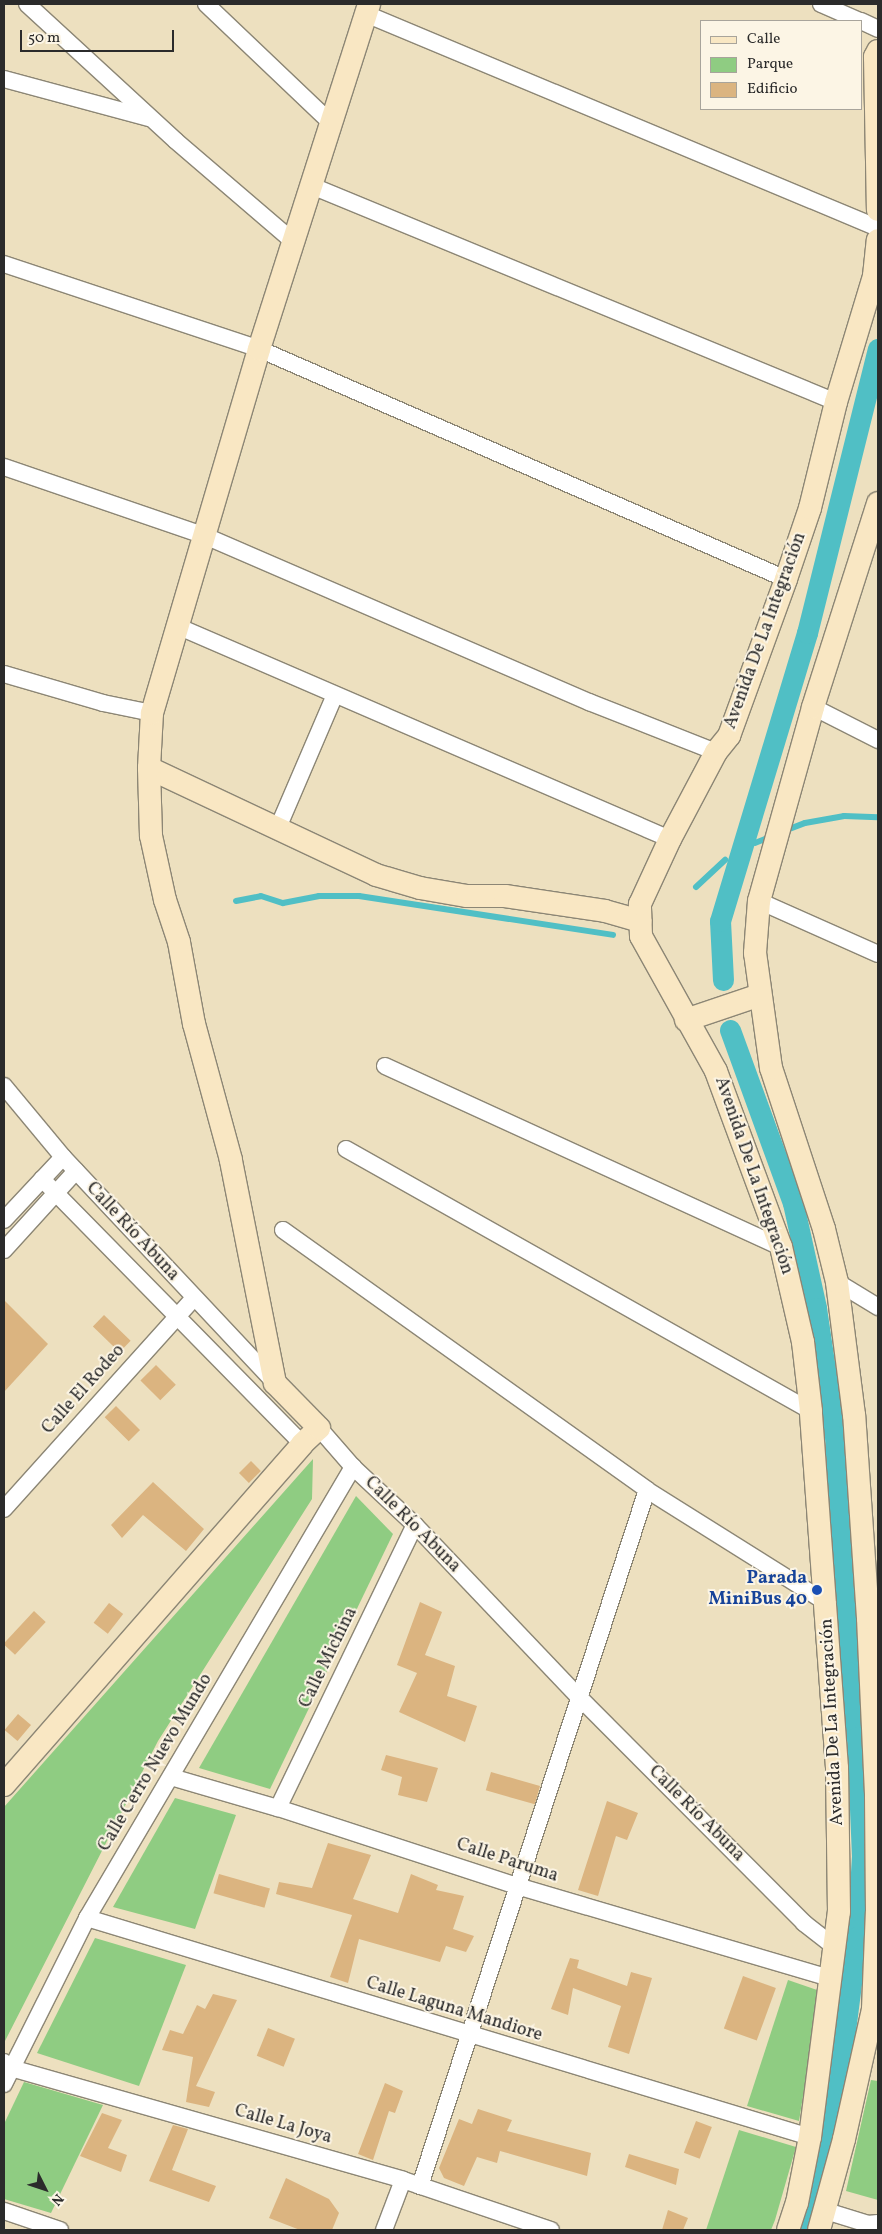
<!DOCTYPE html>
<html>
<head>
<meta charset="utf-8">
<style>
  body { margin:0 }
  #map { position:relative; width:882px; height:2234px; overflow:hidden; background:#ede0bf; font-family:Vollkorn,serif }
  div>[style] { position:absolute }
  .green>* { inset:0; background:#8fcc82 }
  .stream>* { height:6px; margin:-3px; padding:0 3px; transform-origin:3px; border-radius:3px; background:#50bfc5 }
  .canal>* { height:21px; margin:-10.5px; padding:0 10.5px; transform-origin:10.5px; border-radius:10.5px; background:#50bfc5 }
  .building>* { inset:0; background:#dbb480; transform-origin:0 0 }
  .roads { filter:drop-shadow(1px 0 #8c8675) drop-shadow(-1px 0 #8c8675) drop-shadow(0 1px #8c8675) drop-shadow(0 -1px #8c8675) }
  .street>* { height:16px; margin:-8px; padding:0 8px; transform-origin:8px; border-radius:8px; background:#fff }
  .secondary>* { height:22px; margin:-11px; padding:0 11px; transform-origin:11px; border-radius:11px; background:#f9e7c3 }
  .dots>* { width:14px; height:14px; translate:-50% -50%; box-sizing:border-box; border:2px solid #fcf5e5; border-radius:50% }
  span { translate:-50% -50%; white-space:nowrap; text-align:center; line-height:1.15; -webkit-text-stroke:4px #fcf5e5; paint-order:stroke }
  .street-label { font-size:18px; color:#2b2b2b }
  .transit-label { font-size:18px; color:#164399; font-weight:700 }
  .right { translate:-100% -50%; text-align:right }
  .frame { position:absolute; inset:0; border:5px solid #2b2b2b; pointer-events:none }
  .legend { position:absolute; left:700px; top:20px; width:162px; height:90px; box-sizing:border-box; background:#fcf5e5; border:1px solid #a8a49b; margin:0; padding:6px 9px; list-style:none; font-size:15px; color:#2b2b2b }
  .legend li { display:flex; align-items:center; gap:10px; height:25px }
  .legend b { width:25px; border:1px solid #a8a49b }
  .north { position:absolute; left:20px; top:2164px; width:50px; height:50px; -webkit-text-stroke:4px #fcf5e5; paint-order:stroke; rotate:131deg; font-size:14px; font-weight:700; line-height:20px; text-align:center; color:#2b2b2b }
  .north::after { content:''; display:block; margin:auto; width:18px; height:22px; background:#2b2b2b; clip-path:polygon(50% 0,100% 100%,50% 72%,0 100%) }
  .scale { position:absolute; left:20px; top:30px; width:154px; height:22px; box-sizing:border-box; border:2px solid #2b2b2b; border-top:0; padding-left:6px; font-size:15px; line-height:18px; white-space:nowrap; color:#2b2b2b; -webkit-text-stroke:4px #fcf5e5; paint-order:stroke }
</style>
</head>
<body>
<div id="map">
  <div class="green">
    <div style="clip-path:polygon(313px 1459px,312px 1499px,158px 1741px,5px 2041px,4px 1807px)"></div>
    <div style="clip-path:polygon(356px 1496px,393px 1534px,270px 1789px,199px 1768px)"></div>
    <div style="clip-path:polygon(175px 1798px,236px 1815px,195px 1929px,113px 1907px)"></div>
    <div style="clip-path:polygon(95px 1938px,186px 1965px,139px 2086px,37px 2053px)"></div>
    <div style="clip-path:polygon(788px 1980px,820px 1991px,799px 2121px,747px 2106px)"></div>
    <div style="clip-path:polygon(871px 2080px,878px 2081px,878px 2200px,846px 2191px)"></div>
    <div style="clip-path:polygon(24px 2082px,103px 2105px,51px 2213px,4px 2199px,4px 2124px)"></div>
    <div style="clip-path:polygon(739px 2130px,796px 2147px,775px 2220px,771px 2230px,706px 2230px)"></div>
  </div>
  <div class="stream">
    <div style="left:784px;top:831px;width:22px;rotate:-21deg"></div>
    <div style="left:805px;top:823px;width:40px;rotate:-10deg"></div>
    <div style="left:844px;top:816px;width:34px;rotate:2deg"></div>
    <div style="left:755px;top:843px;width:18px;rotate:-22deg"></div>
    <div style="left:696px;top:887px;width:40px;rotate:-43deg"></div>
    <div style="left:236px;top:901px;width:25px;rotate:-11deg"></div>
    <div style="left:261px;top:896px;width:23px;rotate:18deg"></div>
    <div style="left:283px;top:903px;width:37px;rotate:-11deg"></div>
    <div style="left:319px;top:896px;width:40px"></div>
    <div style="left:359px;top:896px;width:257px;rotate:8.7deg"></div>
  </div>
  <div class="canal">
    <div style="left:723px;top:980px;width:59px;rotate:-92.9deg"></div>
    <div style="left:720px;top:921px;width:301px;rotate:-73.2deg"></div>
    <div style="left:807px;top:633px;width:293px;rotate:-76deg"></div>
    <div style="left:730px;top:1030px;width:184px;rotate:70deg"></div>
    <div style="left:793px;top:1203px;width:107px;rotate:77.6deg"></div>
    <div style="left:816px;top:1308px;width:129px;rotate:81.6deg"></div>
    <div style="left:835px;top:1436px;width:236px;rotate:86.8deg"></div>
    <div style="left:848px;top:1672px;width:66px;rotate:82.1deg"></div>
    <div style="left:857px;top:1737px;width:119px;rotate:87.6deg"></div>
    <div style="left:862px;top:1856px;width:81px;rotate:93.5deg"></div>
    <div style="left:857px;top:1937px;width:205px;rotate:97.3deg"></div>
    <div style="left:831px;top:2140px;width:93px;rotate:105.5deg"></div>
  </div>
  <div class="building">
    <div style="clip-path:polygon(4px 1300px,48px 1344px,4px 1392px)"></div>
    <div style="left:104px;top:1315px;width:37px;height:16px;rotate:44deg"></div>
    <div style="left:156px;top:1365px;width:28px;height:22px;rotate:45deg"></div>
    <div style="left:116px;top:1406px;width:34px;height:16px;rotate:45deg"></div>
    <div style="left:251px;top:1461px;width:14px;height:17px;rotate:45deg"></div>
    <div style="clip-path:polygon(153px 1482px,204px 1529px,186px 1551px,143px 1515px,122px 1538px,111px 1525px)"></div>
    <div style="clip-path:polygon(420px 1602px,442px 1612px,425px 1655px,455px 1666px,447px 1696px,477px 1706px,465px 1742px,399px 1712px,417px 1673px,397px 1665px)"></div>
    <div style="left:109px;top:1603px;width:18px;height:25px;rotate:38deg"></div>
    <div style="left:34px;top:1611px;width:16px;height:45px;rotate:43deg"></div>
    <div style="left:18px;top:1714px;width:17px;height:21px;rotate:40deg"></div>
    <div style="clip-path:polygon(386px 1755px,438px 1768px,427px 1802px,398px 1795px,402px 1777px,381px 1770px)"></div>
    <div style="left:491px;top:1772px;width:51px;height:19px;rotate:16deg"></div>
    <div style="clip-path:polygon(607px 1801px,638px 1813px,627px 1840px,616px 1836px,598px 1896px,578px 1890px)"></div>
    <div style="clip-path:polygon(328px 1843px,371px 1855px,353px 1899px,398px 1913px,411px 1874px,438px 1885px,436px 1890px,464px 1896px,453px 1929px,474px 1936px,466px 1952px,446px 1946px,440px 1962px,359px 1939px,348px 1983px,330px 1977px,352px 1915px,276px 1894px,279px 1882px,312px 1888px)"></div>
    <div style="left:219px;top:1874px;width:53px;height:20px;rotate:16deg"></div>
    <div style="clip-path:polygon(570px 1958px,579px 1960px,577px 1968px,627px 1986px,631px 1972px,652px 1978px,629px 2054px,608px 2047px,621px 2006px,573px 1988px,568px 2015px,551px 2009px)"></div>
    <div style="left:743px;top:1976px;width:35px;height:56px;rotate:20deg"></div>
    <div style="clip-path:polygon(213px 1994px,237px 2000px,196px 2086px,215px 2092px,209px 2107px,186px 2102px,193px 2057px,162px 2050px,170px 2030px,183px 2034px,197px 2005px,205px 2009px)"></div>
    <div style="left:268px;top:2028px;width:29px;height:30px;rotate:22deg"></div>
    <div style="clip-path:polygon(385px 2083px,403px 2091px,395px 2113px,389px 2111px,373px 2160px,358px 2154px)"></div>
    <div style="clip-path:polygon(478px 2109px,512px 2120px,507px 2131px,591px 2153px,587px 2176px,500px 2151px,497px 2163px,477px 2157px,464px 2186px,444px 2178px,439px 2168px,459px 2119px,472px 2124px)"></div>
    <div style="clip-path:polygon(102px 2113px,122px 2120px,108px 2148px,127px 2155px,121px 2172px,80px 2156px)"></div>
    <div style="left:696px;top:2121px;width:17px;height:34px;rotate:21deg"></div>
    <div style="clip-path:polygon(173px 2125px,188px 2129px,172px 2170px,216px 2186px,209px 2202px,149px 2181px)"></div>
    <div style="clip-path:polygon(629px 2154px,679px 2169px,676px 2185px,625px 2167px)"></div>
    <div style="clip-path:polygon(286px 2178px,329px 2199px,339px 2213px,332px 2230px,300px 2230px,269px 2218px)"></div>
    <div style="clip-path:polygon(668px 2210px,688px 2218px,683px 2230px,662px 2230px)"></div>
  </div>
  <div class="roads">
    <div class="street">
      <div style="left:27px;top:4px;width:202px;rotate:42.6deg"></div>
      <div style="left:176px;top:141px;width:155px;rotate:40.6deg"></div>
      <div style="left:206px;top:4px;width:173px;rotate:43.6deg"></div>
      <div style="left:821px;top:4px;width:43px;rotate:23.6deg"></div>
      <div style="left:366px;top:14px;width:555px;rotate:22.68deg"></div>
      <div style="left:861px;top:21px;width:19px;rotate:25deg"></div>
      <div style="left:4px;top:79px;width:150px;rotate:15.1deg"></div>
      <div style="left:312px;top:186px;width:567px;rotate:22.4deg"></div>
      <div style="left:4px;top:264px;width:269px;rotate:18.4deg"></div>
      <div style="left:259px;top:349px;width:575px;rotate:23.58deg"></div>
      <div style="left:4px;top:467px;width:210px;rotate:18.9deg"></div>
      <div style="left:203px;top:535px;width:421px;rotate:23.4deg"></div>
      <div style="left:589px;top:702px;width:136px;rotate:21.5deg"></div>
      <div style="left:177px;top:626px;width:537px;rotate:23.37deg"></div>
      <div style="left:4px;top:674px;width:103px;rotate:16.3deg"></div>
      <div style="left:103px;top:703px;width:50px;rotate:11.5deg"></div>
      <div style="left:813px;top:707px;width:73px;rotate:26.9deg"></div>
      <div style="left:277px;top:830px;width:147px;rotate:-66.8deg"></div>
      <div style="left:759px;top:901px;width:130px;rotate:24deg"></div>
      <div style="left:385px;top:1066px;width:435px;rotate:24.6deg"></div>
      <div style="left:4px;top:1086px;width:92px;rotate:50.3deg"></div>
      <div style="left:63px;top:1157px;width:310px;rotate:46.8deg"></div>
      <div style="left:346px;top:1149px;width:534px;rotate:29.4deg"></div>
      <div style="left:42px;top:1179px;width:371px;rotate:45.5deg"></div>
      <div style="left:4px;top:1220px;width:86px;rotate:-46.9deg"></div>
      <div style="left:283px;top:1230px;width:447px;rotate:35.5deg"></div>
      <div style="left:647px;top:1490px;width:213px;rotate:32.1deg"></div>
      <div style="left:4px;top:1250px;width:107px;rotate:-47.7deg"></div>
      <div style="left:837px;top:1282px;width:48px;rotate:31.4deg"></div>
      <div style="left:319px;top:1428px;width:52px;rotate:48.9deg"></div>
      <div style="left:353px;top:1467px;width:85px;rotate:43.1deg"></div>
      <div style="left:415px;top:1525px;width:238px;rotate:46.4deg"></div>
      <div style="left:579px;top:1697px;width:319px;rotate:45.1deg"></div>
      <div style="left:804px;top:1923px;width:41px;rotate:38deg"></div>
      <div style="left:4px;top:1509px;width:284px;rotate:-48deg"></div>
      <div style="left:171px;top:1777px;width:111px;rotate:16.2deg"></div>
      <div style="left:278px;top:1808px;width:251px;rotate:18.1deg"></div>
      <div style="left:517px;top:1886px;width:328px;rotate:16.4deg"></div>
      <div style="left:278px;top:1808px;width:314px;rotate:-64.2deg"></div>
      <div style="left:87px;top:1918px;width:755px;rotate:16.85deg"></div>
      <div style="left:4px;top:2062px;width:9px;rotate:41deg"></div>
      <div style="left:11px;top:2068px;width:408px;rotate:15.9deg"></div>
      <div style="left:403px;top:2180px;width:156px;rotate:18.7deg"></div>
      <div style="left:4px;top:2084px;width:186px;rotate:-63.4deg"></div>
      <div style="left:87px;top:1918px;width:524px;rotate:-59.47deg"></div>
      <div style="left:420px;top:2186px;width:732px;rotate:-71.94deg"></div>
      <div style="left:4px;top:2211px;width:59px;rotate:18.7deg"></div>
      <div style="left:826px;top:2211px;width:44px;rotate:17.2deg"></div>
      <div style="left:868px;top:2224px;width:10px;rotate:-6deg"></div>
      <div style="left:384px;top:2230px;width:53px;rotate:-69.2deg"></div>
    </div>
    <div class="secondary">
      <div style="left:878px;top:51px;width:7px;rotate:117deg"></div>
      <div style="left:875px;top:57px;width:153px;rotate:88.9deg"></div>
      <div style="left:149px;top:768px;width:251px;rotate:25.2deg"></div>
      <div style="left:376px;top:875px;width:46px;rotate:16.5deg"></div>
      <div style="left:420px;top:888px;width:48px;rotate:9.7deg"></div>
      <div style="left:467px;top:896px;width:38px"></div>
      <div style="left:505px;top:896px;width:101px;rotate:8.5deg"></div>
      <div style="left:605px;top:911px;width:37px;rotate:16deg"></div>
      <div style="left:686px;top:1020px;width:78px;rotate:-18.7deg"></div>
      <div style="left:4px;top:1785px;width:453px;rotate:-48.8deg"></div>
      <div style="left:302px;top:1444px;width:23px;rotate:-43deg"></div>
      <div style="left:319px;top:1428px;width:63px;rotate:-134.4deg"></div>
      <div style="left:275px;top:1383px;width:227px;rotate:-101.2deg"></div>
      <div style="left:231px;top:1160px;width:141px;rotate:-105.2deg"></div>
      <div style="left:194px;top:1024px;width:83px;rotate:-100.4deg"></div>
      <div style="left:179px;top:942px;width:44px;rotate:-108.4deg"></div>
      <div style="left:165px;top:900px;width:66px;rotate:-102.3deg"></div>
      <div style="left:151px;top:836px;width:68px;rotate:-91.7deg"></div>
      <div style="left:149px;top:768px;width:55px;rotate:-86.9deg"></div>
      <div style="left:152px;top:713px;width:379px;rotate:-73.6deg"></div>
      <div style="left:259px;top:349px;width:362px;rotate:-72.3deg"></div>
      <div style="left:788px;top:2230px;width:28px;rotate:-72deg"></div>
      <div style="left:797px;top:2203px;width:67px;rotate:-78.9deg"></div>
      <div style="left:810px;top:2137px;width:227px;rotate:-82.7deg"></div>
      <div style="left:839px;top:1912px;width:144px;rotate:-90.8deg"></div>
      <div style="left:837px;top:1768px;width:358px;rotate:-94.2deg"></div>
      <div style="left:811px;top:1411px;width:69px;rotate:-96.6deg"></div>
      <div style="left:803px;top:1342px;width:98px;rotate:-103deg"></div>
      <div style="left:781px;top:1247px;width:188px;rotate:-110.3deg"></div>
      <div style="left:716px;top:1071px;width:154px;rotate:-119.1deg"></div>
      <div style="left:641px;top:936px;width:32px;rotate:-92deg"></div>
      <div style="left:640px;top:904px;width:72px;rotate:-65.2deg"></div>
      <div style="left:670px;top:839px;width:98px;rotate:-62.1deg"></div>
      <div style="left:716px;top:752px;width:21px;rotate:-51deg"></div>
      <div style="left:729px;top:736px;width:167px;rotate:-70deg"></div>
      <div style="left:786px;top:579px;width:75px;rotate:-71.3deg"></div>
      <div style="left:810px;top:508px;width:109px;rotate:-76.2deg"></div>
      <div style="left:836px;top:402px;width:132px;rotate:-73.2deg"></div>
      <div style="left:874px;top:276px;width:36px;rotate:-84deg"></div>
      <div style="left:819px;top:2230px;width:94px;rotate:-74.6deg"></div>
      <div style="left:844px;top:2139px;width:133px;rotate:-77.4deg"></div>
      <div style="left:873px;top:2009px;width:98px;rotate:-87.7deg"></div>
      <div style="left:877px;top:1911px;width:117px;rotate:-90.5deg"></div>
      <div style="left:876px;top:1794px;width:176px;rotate:-92.6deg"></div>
      <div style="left:868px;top:1618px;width:203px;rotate:-93.9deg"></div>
      <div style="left:854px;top:1415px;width:134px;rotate:-97.3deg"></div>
      <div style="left:837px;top:1282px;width:55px;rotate:-103.8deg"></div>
      <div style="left:824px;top:1229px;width:169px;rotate:-108.2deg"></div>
      <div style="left:771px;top:1068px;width:116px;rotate:-97.9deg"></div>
      <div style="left:755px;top:953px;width:52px;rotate:-85.6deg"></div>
      <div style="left:759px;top:901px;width:201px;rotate:-74.4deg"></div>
      <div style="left:813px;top:707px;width:214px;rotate:-72.3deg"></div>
    </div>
  </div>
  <div class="dots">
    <div style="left:817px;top:1590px;background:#1a4fb4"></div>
  </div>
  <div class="street-label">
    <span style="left:766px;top:631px;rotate:-70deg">Avenida De La Integración</span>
    <span style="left:753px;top:1176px;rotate:71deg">Avenida De La Integración</span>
    <span style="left:132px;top:1232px;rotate:47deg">Calle Río Abuna</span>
    <span style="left:84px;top:1390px;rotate:-48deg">Calle El Rodeo</span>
    <span style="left:412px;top:1525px;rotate:45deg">Calle Río Abuna</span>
    <span style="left:329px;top:1658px;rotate:-64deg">Calle Michina</span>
    <span style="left:833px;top:1722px;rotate:-93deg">Avenida De La Integración</span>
    <span style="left:156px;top:1763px;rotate:-59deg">Calle Cerro Nuevo Mundo</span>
    <span style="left:696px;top:1814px;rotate:45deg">Calle Río Abuna</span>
    <span style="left:507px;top:1861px;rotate:18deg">Calle Paruma</span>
    <span style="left:454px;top:2010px;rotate:17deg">Calle Laguna Mandiore</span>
    <span style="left:283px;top:2125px;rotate:16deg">Calle La Joya</span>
  </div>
  <div class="transit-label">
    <span class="right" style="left:807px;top:1590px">Parada<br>MiniBus 40</span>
  </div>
  <div class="frame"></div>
  <ul class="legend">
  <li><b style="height:6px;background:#f9e7c3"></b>Calle</li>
  <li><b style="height:14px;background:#8fcc82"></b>Parque</li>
  <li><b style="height:14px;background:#dbb480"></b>Edificio</li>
  </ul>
  <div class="north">N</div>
  <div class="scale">50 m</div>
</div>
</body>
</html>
